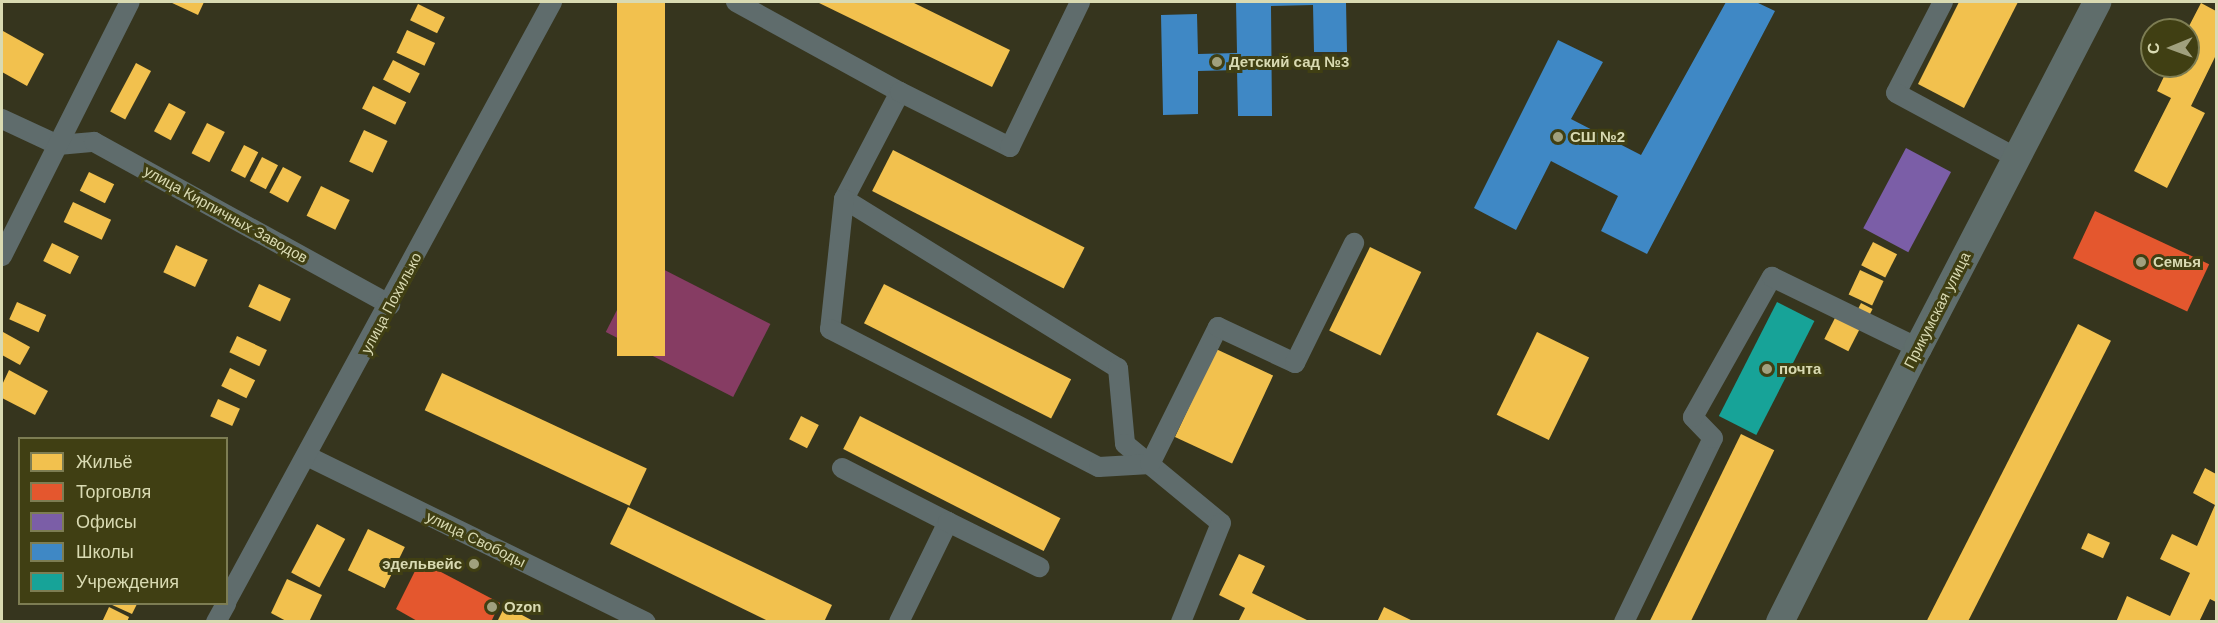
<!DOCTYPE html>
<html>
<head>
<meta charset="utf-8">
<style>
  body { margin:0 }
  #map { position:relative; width:2218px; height:623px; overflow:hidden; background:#36351e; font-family:Helvetica,sans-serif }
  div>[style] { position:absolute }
  .green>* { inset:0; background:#863c63; transform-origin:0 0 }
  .homes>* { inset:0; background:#f2c14e; transform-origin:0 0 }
  .shops>* { inset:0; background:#e4572e; transform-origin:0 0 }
  .offices>* { inset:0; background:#7b5ea7; transform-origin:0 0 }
  .schools>* { inset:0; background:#3f88c5 }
  .public>* { inset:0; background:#17a398; transform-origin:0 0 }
  .street>* { height:20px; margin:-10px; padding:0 10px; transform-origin:10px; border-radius:10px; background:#5f6c6c }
  .secondary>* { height:28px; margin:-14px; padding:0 14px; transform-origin:14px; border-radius:14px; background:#5f6d6b }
  .dots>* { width:16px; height:16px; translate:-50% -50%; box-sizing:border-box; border:3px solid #403f13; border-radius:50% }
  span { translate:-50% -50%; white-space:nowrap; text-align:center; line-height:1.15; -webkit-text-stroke:6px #403f13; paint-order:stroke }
  .poi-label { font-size:15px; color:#d9dab2; font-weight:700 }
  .left { translate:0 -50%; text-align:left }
  .right { translate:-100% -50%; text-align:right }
  .street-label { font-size:15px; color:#d9dab2 }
  .frame { position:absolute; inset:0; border:3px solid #d9dab2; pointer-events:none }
  .legend { position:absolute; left:18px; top:437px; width:210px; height:168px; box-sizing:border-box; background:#403f13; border:2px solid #7d7d53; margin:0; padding:8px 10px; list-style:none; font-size:18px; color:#d9dab2 }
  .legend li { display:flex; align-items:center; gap:12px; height:30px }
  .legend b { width:30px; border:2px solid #7d7d53 }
  .north { position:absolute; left:2140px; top:18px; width:60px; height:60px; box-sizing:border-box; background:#403f13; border:2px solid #7d7d53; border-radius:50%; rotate:269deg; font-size:16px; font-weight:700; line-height:24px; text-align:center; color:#d9dab2 }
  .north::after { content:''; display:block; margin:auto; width:21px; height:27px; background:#a0a07e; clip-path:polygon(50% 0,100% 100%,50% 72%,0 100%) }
</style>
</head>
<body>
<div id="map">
  <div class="green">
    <div style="left:643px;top:259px;width:143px;height:82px;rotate:27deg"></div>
  </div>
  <div class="homes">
    <div style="clip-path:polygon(170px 2px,204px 2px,198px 15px)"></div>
    <div style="left:617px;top:2px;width:48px;height:354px"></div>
    <div style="clip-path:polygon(817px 2px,912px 2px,1010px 50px,992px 87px)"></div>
    <div style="clip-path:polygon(1959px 2px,2018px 2px,1964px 108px,1918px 84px)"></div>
    <div style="clip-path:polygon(2201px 3px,2216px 11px,2216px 55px,2191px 106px,2205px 113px,2167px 188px,2134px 171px,2171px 98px,2157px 91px,2169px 66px,2188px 66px,2187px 30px)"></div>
    <div style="left:418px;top:4px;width:30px;height:18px;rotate:26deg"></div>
    <div style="left:407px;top:30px;width:31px;height:25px;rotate:25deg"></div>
    <div style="clip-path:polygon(3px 31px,44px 54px,27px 86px,2px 72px)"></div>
    <div style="left:393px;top:60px;width:30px;height:22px;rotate:27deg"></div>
    <div style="left:136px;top:63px;width:17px;height:55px;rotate:28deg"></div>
    <div style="left:373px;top:86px;width:37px;height:25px;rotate:26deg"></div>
    <div style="left:169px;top:103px;width:19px;height:32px;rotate:28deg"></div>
    <div style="left:207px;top:123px;width:20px;height:34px;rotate:27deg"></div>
    <div style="left:364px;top:130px;width:26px;height:35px;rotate:25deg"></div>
    <div style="left:244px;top:145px;width:16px;height:29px;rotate:27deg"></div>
    <div style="left:893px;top:150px;width:215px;height:46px;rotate:27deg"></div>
    <div style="left:262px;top:157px;width:18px;height:27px;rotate:27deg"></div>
    <div style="left:283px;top:167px;width:21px;height:29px;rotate:28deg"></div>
    <div style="left:89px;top:172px;width:28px;height:21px;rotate:26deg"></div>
    <div style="left:321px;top:186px;width:32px;height:33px;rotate:26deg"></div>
    <div style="left:73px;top:202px;width:42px;height:22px;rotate:25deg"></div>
    <div style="left:1873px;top:242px;width:27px;height:26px;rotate:27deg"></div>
    <div style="left:52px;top:243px;width:30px;height:20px;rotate:26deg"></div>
    <div style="left:176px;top:245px;width:35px;height:30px;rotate:25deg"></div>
    <div style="left:1370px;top:247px;width:57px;height:93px;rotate:26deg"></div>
    <div style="left:1860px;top:270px;width:26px;height:27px;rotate:25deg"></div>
    <div style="left:259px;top:284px;width:35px;height:25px;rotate:25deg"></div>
    <div style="left:884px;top:284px;width:210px;height:44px;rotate:27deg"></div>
    <div style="left:17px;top:302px;width:32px;height:19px;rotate:24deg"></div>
    <div style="left:1861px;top:303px;width:13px;height:10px;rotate:27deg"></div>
    <div style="left:1837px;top:314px;width:27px;height:28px;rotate:27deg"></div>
    <div style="left:2078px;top:324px;width:37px;height:332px;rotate:27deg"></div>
    <div style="clip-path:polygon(3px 332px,30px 347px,20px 365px,2px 355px)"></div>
    <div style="left:1537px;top:332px;width:58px;height:92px;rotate:26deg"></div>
    <div style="left:237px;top:336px;width:33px;height:18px;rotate:25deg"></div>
    <div style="left:1216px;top:349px;width:63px;height:97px;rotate:25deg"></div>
    <div style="left:230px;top:368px;width:28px;height:20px;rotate:26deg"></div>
    <div style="clip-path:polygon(9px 370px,48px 391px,35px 415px,2px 398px,2px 385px)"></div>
    <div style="left:442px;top:373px;width:226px;height:41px;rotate:25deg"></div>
    <div style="left:218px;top:399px;width:24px;height:19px;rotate:24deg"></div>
    <div style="left:801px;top:416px;width:20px;height:26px;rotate:27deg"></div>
    <div style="left:860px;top:416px;width:225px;height:37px;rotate:27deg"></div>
    <div style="left:1741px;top:434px;width:37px;height:210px;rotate:26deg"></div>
    <div style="clip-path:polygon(2205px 468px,2216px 474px,2216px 602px,2210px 599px,2199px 622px,2116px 622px,2127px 596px,2170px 616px,2190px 573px,2160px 559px,2172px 534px,2197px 546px,2215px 505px,2193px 493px)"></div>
    <div style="clip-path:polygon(628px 507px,832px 605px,824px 622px,770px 622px,610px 544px)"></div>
    <div style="left:317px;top:524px;width:32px;height:55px;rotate:28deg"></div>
    <div style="left:368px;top:529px;width:41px;height:46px;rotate:26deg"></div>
    <div style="left:2088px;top:533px;width:24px;height:17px;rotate:24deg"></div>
    <div style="clip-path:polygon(1239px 554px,1265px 566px,1252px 593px,1311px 622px,1238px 622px,1245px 608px,1219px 595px)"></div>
    <div style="clip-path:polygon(287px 579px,322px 595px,309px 622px,288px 622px,271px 613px)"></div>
    <div style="clip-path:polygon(110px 604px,137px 604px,132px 614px)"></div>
    <div style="clip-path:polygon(505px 606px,535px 622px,497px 622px)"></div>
    <div style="clip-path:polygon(109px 607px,129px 617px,127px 622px,102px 622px)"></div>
    <div style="clip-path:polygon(1384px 607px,1415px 622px,1377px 622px)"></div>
  </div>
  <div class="shops">
    <div style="left:2095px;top:211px;width:126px;height:52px;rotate:25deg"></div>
    <div style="clip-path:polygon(420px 561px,500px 603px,491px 622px,419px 622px,396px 609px)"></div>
  </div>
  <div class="offices">
    <div style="left:1906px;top:148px;width:51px;height:91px;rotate:28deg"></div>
  </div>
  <div class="schools">
    <div style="clip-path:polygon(1236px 2px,1346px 2px,1347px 52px,1314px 52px,1313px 5px,1271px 6px,1272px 116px,1238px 116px,1237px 70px,1198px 71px,1198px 114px,1163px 115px,1161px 15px,1197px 14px,1198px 54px,1237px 53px)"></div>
    <div style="clip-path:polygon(1726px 2px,1756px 2px,1775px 11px,1647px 254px,1601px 231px,1618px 196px,1551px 161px,1516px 230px,1474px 208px,1558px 40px,1603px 62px,1571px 119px,1641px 155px)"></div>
  </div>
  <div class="public">
    <div style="left:1777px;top:302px;width:42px;height:128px;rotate:27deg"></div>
  </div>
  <div class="street">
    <div style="left:736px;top:2px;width:187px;rotate:28.8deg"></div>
    <div style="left:900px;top:92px;width:121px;rotate:117.6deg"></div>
    <div style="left:844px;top:199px;width:322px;rotate:31.7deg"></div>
    <div style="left:1118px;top:368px;width:76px;rotate:84.7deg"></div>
    <div style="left:1125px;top:444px;width:124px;rotate:39.5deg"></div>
    <div style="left:1221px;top:523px;width:107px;rotate:112deg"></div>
    <div style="left:1943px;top:2px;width:102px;rotate:117.3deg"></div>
    <div style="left:1896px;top:93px;width:135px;rotate:28.3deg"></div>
    <div style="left:900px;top:92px;width:123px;rotate:26.6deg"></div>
    <div style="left:1010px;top:147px;width:161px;rotate:-64.2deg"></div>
    <div style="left:2px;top:119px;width:62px;rotate:24.9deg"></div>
    <div style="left:58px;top:145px;width:36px;rotate:-5deg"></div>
    <div style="left:94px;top:142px;width:338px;rotate:28.8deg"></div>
    <div style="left:844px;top:199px;width:131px;rotate:96.1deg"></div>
    <div style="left:830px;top:329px;width:302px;rotate:27.2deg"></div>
    <div style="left:1099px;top:467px;width:51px;rotate:-3.4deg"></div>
    <div style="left:1150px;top:464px;width:153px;rotate:-63.6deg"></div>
    <div style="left:1218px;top:327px;width:85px;rotate:25.1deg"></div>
    <div style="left:1295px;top:363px;width:134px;rotate:-63.8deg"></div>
    <div style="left:2px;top:256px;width:284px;rotate:-63.3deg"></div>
    <div style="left:307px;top:456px;width:377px;rotate:26.1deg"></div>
    <div style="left:842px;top:468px;width:119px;rotate:27deg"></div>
    <div style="left:948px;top:522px;width:111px;rotate:116.1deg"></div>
    <div style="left:948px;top:522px;width:102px;rotate:26.3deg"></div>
    <div style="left:226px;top:602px;width:683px;rotate:-61.48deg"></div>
    <div style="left:216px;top:622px;width:21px;rotate:-61deg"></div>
    <div style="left:1624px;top:622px;width:204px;rotate:-64.2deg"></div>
    <div style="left:1713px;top:438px;width:29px;rotate:-134deg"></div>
    <div style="left:1693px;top:417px;width:161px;rotate:-60.6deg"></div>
    <div style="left:1772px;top:277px;width:162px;rotate:25.9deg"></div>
  </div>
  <div class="secondary">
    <div style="left:1780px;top:622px;width:307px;rotate:-63.3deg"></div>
    <div style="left:1918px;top:348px;width:390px;rotate:-62.6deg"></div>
  </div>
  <div class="dots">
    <div style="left:1217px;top:62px;background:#a0a07e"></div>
    <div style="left:1558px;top:137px;background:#a0a07e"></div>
    <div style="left:2141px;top:262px;background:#a0a07e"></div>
    <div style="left:1767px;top:369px;background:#a0a07e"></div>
    <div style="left:474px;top:564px;background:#a0a07e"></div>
    <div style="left:492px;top:607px;background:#a0a07e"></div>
  </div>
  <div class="poi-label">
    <span class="left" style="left:1229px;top:62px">Детский сад №3</span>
    <span class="left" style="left:1570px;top:137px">СШ №2</span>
    <span class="left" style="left:2153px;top:262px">Семья</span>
    <span class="left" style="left:1779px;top:369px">почта</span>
    <span class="right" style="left:462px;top:564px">эдельвейс</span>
    <span class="left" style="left:504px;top:607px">Ozon</span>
  </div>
  <div class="street-label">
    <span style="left:226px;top:214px;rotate:29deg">улица Кирпичных Заводов</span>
    <span style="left:391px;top:303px;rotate:-62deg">улица Похилько</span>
    <span style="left:1937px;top:310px;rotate:-63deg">Прикумская улица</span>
    <span style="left:476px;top:539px;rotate:26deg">улица Свободы</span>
  </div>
  <div class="frame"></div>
  <ul class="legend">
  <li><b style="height:16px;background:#f2c14e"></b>Жильё</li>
  <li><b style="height:16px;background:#e4572e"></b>Торговля</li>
  <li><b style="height:16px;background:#7b5ea7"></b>Офисы</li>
  <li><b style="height:16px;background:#3f88c5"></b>Школы</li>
  <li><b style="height:16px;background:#17a398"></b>Учреждения</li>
  </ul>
  <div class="north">С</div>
</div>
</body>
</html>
